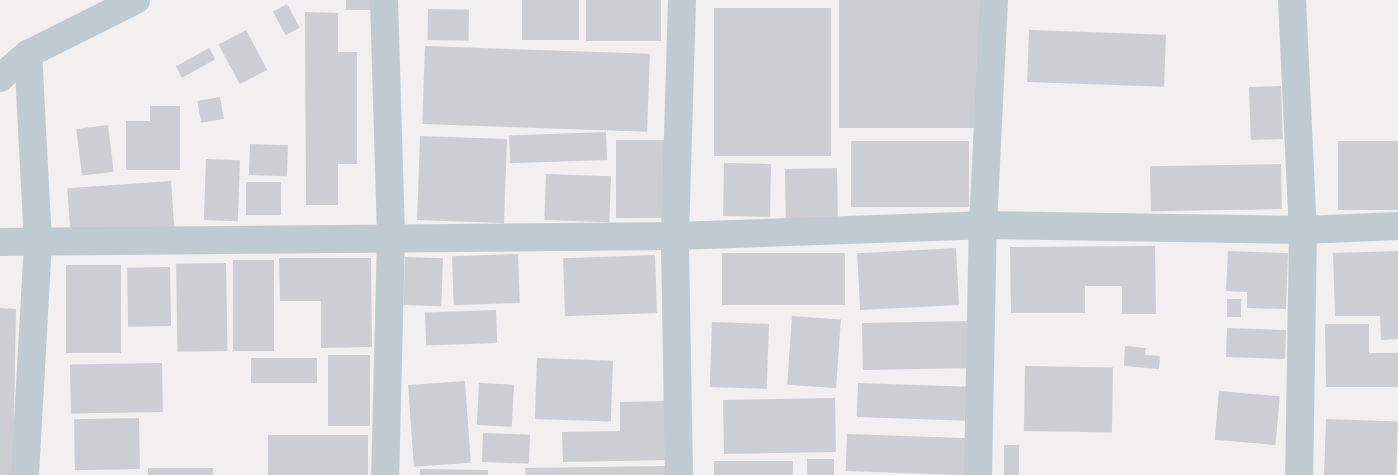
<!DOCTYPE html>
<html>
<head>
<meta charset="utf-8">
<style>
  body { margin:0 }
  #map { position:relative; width:1398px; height:475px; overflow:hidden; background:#f1efef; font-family:Mulish,sans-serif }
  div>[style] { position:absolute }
  .building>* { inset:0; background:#ccced4; transform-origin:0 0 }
  .minor>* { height:28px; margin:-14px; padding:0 14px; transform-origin:14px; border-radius:14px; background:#bfcad1 }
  span { translate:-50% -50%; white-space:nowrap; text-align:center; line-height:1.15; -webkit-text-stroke:4px #fff; paint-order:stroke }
</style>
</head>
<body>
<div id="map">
  <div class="building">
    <div style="left:346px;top:0;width:25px;height:10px"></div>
    <div style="left:522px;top:0;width:57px;height:40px"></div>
    <div style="left:586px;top:0;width:75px;height:41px"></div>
    <div style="left:839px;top:0;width:142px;height:128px"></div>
    <div style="left:287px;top:4px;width:27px;height:16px;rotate:62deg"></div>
    <div style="left:714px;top:8px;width:117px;height:148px"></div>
    <div style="left:428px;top:9px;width:41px;height:31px;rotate:1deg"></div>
    <div style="clip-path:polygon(305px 12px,338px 13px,338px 52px,357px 52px,357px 164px,338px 164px,338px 205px,306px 205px)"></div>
    <div style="left:246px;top:30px;width:45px;height:31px;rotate:62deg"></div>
    <div style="left:1029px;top:30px;width:137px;height:52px;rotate:2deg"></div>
    <div style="left:425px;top:46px;width:225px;height:78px;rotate:2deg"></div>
    <div style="left:209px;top:48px;width:13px;height:38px;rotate:61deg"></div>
    <div style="left:1281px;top:86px;width:53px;height:32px;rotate:88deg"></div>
    <div style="left:220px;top:97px;width:22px;height:23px;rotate:80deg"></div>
    <div style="clip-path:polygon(150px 106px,180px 106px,180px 170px,126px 170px,126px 121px,150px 121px)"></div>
    <div style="left:108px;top:125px;width:47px;height:32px;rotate:83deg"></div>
    <div style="left:606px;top:132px;width:28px;height:97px;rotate:88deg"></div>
    <div style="left:420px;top:136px;width:87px;height:84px;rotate:2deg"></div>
    <div style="left:616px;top:140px;width:55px;height:78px"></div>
    <div style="left:851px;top:141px;width:118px;height:66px"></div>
    <div style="left:1338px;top:141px;width:60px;height:69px"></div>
    <div style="left:250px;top:144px;width:38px;height:31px;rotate:2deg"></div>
    <div style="left:206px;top:159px;width:34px;height:61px;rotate:2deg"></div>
    <div style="left:724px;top:163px;width:47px;height:53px;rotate:1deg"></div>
    <div style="left:1281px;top:164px;width:45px;height:131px;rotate:89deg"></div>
    <div style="left:837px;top:168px;width:50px;height:52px;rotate:89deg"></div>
    <div style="left:546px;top:174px;width:65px;height:46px;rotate:2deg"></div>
    <div style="left:171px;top:181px;width:46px;height:104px;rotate:86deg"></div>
    <div style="left:246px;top:182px;width:35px;height:33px"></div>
    <div style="clip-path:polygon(1155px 246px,1156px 314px,1122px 314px,1122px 286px,1085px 286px,1085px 313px,1011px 313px,1010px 247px)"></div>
    <div style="left:956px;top:248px;width:57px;height:99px;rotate:87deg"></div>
    <div style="clip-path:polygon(1228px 251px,1288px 253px,1286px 309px,1247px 308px,1247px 292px,1226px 291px)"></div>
    <div style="clip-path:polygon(1398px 251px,1398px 339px,1381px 340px,1380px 316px,1335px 316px,1333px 253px)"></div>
    <div style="left:722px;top:253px;width:123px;height:52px"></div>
    <div style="left:518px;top:254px;width:49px;height:66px;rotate:88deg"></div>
    <div style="left:655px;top:255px;width:58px;height:92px;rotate:88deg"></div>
    <div style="left:405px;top:257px;width:38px;height:48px;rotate:2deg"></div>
    <div style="clip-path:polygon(279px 258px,371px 258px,372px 347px,321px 348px,321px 301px,280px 301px)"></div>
    <div style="left:233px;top:260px;width:41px;height:91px"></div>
    <div style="left:226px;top:263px;width:88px;height:50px;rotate:89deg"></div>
    <div style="left:66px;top:265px;width:55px;height:88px"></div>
    <div style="left:170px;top:267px;width:59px;height:43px;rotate:89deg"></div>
    <div style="left:1227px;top:299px;width:14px;height:18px"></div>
    <div style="clip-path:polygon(0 308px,16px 309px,13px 475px,0 475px)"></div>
    <div style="left:496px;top:310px;width:33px;height:71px;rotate:88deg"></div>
    <div style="left:792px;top:316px;width:49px;height:69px;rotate:4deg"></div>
    <div style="left:972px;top:321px;width:47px;height:110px;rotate:89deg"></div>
    <div style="left:712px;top:322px;width:57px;height:65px;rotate:2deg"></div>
    <div style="clip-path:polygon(1325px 324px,1369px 324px,1369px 353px,1398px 353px,1398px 387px,1326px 387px)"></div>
    <div style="left:1227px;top:328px;width:59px;height:29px;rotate:2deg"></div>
    <div style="clip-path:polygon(1125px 346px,1146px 348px,1145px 355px,1160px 356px,1159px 369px,1124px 366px)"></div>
    <div style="left:328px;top:355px;width:42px;height:71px"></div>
    <div style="left:251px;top:358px;width:66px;height:25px"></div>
    <div style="left:537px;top:358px;width:76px;height:61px;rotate:2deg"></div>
    <div style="left:162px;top:363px;width:49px;height:92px;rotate:89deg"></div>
    <div style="left:1025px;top:366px;width:88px;height:65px;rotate:1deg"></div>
    <div style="left:465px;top:381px;width:82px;height:57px;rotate:86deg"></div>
    <div style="left:479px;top:383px;width:35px;height:42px;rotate:3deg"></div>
    <div style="left:858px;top:383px;width:111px;height:34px;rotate:2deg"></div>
    <div style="left:1219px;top:391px;width:61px;height:49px;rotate:5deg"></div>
    <div style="left:835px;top:398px;width:54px;height:112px;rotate:89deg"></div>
    <div style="clip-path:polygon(667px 401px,669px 460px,563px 462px,562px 432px,620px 431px,620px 402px)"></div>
    <div style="left:139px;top:418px;width:51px;height:65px;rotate:89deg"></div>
    <div style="left:1326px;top:419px;width:72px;height:56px;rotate:2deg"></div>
    <div style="left:483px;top:433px;width:47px;height:29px;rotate:2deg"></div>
    <div style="left:847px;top:434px;width:124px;height:37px;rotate:2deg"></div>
    <div style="left:268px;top:435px;width:100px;height:40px"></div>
    <div style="left:1004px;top:445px;width:15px;height:30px"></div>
    <div style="left:807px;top:459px;width:27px;height:16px"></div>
    <div style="left:714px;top:461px;width:79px;height:14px"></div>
    <div style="clip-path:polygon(665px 466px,665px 475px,526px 475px,525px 468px)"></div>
    <div style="left:148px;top:468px;width:65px;height:7px"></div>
    <div style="clip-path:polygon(420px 469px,488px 470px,488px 475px,420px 475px)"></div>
  </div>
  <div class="minor">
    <div style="left:384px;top:0;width:237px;rotate:88.3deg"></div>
    <div style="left:391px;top:237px;width:238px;rotate:91.4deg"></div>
    <div style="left:1292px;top:0;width:230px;rotate:87.3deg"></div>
    <div style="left:1303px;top:230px;width:245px;rotate:90.9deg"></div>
    <div style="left:0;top:78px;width:37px;rotate:-41deg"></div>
    <div style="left:28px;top:54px;width:121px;rotate:-26.6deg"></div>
    <div style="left:0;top:242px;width:675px;rotate:-0.51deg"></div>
    <div style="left:675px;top:236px;width:308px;rotate:-2deg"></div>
    <div style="left:983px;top:225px;width:320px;rotate:0.9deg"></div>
    <div style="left:1303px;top:230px;width:95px;rotate:-2.4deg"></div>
    <div style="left:25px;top:475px;width:232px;rotate:-86.8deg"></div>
    <div style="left:38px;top:243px;width:189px;rotate:-93deg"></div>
    <div style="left:679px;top:475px;width:239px;rotate:-91deg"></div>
    <div style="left:675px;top:236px;width:236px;rotate:-88.3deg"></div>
    <div style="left:978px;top:475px;width:250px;rotate:-88.9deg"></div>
    <div style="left:983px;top:225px;width:225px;rotate:-87.2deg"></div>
  </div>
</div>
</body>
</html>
